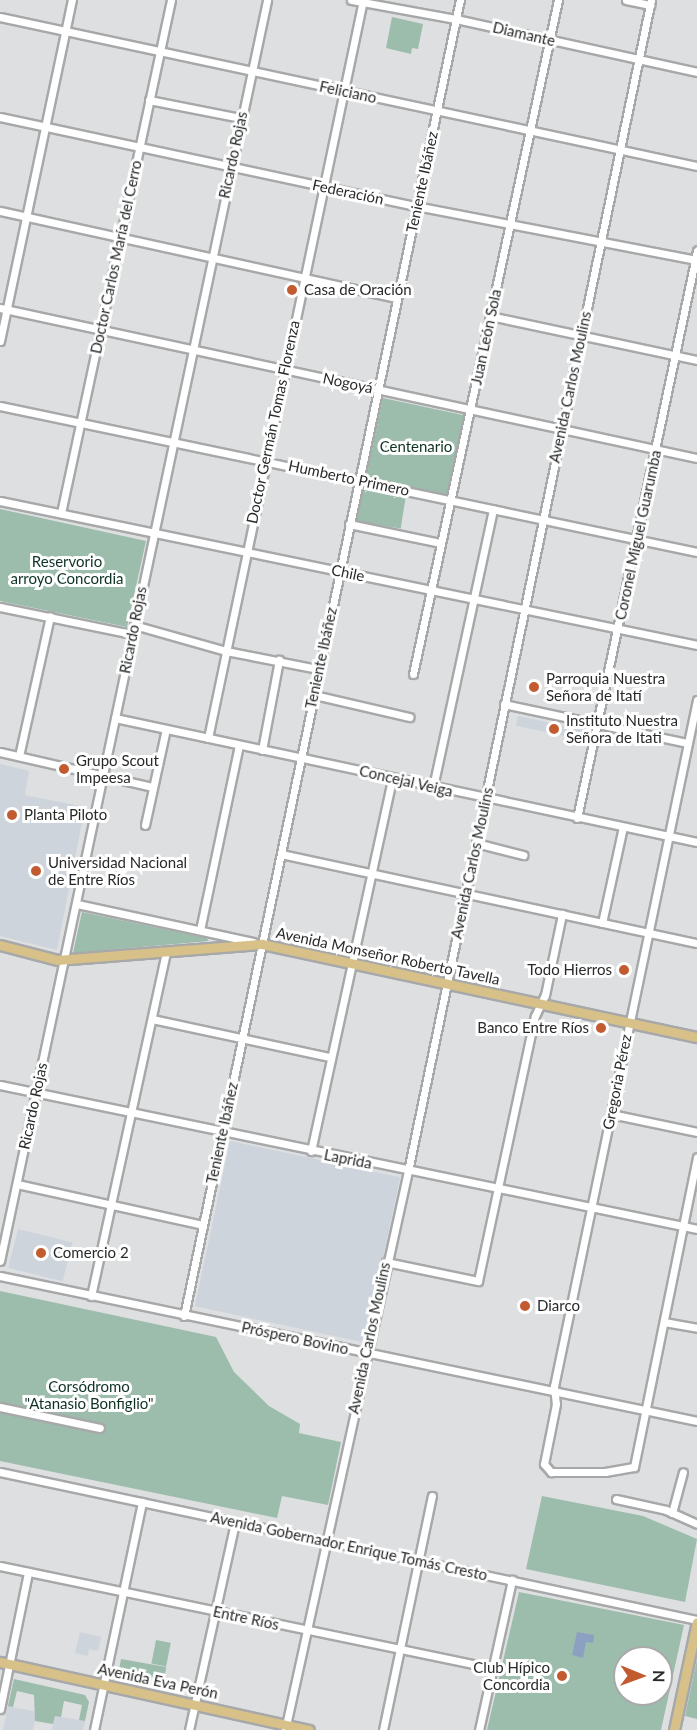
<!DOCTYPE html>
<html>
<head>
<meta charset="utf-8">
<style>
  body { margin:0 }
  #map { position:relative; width:697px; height:1730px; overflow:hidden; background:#dedfe1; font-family:Lato,sans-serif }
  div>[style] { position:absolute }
  .built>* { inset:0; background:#ced4dc; transform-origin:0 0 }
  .green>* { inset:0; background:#9cbcac; transform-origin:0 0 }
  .water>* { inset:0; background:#8ca1c2 }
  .roads { filter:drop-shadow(2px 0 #a7a8a9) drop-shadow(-2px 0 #a7a8a9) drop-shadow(0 2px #a7a8a9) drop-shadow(0 -2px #a7a8a9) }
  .minor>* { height:7px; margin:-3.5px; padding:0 3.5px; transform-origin:3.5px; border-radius:3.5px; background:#fff }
  .major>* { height:9px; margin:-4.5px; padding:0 4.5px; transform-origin:4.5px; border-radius:4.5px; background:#d7c188 }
  .dots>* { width:16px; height:16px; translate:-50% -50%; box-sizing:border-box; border:3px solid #fff; border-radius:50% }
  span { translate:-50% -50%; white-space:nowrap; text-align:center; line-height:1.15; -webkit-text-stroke:6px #fff; paint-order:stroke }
  .street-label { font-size:15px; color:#282929 }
  .poi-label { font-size:15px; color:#282929 }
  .left { translate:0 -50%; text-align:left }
  .right { translate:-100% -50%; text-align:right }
  .park-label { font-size:15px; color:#0e3324 }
  .north { position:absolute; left:613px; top:1646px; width:60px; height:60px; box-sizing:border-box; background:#fff; border:2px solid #a9a9a9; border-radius:50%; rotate:91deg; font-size:16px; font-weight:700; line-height:24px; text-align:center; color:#282929 }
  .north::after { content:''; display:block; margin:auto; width:21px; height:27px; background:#c25b2f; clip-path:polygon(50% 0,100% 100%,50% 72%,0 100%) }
</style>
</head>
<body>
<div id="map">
  <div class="built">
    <div style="left:518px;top:716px;width:76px;height:10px;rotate:12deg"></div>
    <div style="clip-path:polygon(0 764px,29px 771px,25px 795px,85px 807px,57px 950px,0 936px)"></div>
    <div style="left:230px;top:1141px;width:174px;height:169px;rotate:12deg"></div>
    <div style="left:18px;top:1229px;width:56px;height:40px;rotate:14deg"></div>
    <div style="clip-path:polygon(80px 1632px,101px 1637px,98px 1651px,89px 1649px,88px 1656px,75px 1653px)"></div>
    <div style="clip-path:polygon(8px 1706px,37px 1712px,33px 1730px,3px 1730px)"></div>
    <div style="clip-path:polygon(55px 1716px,85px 1721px,83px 1730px,52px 1730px)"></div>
  </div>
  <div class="green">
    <div style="clip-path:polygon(392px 17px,423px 24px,418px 49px,412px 48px,411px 54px,386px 48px)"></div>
    <div style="left:383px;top:398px;width:85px;height:83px;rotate:12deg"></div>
    <div style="left:363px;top:485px;width:44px;height:37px;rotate:9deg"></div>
    <div style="clip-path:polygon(0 509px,146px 541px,127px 627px,0 601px)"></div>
    <div style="clip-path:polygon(82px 912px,206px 938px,209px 941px,73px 953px)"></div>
    <div style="clip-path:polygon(0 1291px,216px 1337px,234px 1372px,269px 1406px,300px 1424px,299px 1433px,341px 1442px,328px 1505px,282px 1496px,277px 1518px,0 1461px)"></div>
    <div style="clip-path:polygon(542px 1496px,643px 1516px,697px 1539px,685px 1602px,526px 1569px)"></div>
    <div style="clip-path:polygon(evenodd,519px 1592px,684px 1625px,661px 1730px,487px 1730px,519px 1592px,625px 1658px,661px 1658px,661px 1694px,625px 1694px,625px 1658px)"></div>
    <div style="left:156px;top:1640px;width:15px;height:24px;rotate:11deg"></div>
    <div style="left:121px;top:1659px;width:46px;height:20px;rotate:10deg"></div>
    <div style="clip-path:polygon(697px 1659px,697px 1719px,685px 1716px)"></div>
    <div style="clip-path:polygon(14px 1679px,85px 1695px,89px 1702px,85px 1721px,79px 1720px,82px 1705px,64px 1701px,61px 1717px,55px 1716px,53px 1724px,35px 1721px,34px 1695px,17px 1691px,13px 1707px,8px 1706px)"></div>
  </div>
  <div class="water">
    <div style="clip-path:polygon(577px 1632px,594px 1635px,593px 1643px,586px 1642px,583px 1658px,572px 1655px)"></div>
  </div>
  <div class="roads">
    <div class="minor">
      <div style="left:351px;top:0;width:107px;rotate:10.3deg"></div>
      <div style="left:456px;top:19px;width:247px;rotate:12.4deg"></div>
      <div style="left:626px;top:0;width:25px;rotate:12deg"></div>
      <div style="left:0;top:17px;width:713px;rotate:12.07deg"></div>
      <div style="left:149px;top:100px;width:94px;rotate:11.1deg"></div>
      <div style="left:0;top:117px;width:425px;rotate:12.1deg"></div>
      <div style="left:416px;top:206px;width:286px;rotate:10.9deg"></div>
      <div style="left:0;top:211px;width:406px;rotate:12.4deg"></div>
      <div style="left:0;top:308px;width:713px;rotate:12.15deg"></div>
      <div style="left:490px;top:316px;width:212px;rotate:12deg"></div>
      <div style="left:0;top:341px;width:349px;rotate:-78.1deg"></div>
      <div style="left:0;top:406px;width:712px;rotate:11.83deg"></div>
      <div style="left:0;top:501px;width:712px;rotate:11.67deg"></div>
      <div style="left:61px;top:513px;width:525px;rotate:-77.9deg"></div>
      <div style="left:349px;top:524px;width:94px;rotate:11.7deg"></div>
      <div style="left:0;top:607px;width:135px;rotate:11.6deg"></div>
      <div style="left:134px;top:625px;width:96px;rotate:15.8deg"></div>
      <div style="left:226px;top:651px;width:94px;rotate:11.1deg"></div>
      <div style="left:413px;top:674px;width:689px;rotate:-77.86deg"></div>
      <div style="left:314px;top:695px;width:98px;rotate:13deg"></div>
      <div style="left:697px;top:700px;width:701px;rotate:101.77deg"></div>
      <div style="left:554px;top:1386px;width:18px;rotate:84deg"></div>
      <div style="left:556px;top:1404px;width:61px;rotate:101.3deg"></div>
      <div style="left:544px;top:1464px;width:11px;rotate:49deg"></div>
      <div style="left:551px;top:1472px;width:54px"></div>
      <div style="left:605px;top:1472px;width:29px;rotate:-10deg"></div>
      <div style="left:634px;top:1467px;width:316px;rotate:-78.5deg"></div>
      <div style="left:504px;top:704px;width:188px;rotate:12deg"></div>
      <div style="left:115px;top:718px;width:595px;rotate:12.03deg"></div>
      <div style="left:208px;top:738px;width:754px;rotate:-78.14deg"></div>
      <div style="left:262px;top:750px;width:92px;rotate:-79.3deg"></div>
      <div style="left:0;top:752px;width:157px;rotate:12.9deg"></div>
      <div style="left:19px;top:756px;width:143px;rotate:-77.5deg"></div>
      <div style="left:433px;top:787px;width:284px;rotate:-77.8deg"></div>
      <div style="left:577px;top:818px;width:580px;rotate:-78.05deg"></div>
      <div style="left:145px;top:825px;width:98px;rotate:-77.7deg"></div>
      <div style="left:476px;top:843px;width:49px;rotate:14.3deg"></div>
      <div style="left:281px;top:854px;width:425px;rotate:12.1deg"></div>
      <div style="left:77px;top:904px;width:180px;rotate:12.2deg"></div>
      <div style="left:602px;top:923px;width:98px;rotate:-77.7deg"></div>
      <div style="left:200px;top:930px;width:189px;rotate:-78.1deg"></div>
      <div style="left:152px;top:1019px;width:182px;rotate:12.1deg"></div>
      <div style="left:0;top:1085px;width:712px;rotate:11.67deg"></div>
      <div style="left:611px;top:1114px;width:88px;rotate:11.8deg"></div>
      <div style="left:311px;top:1151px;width:381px;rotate:-77.7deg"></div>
      <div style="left:17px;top:1184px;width:190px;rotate:12.4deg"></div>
      <div style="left:0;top:1261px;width:1289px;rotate:-78.04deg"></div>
      <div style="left:386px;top:1262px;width:94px;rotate:11.7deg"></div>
      <div style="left:478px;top:1281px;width:271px;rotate:-77.9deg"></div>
      <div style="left:535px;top:1016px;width:23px;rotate:-65deg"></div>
      <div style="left:545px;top:995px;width:83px;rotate:-78.1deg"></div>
      <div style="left:0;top:1276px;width:712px;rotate:11.75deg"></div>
      <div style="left:91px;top:1296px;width:352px;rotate:-77.7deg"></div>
      <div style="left:184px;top:1316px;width:1345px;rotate:-78.16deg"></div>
      <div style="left:664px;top:1322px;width:34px;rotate:10deg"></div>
      <div style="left:0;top:1407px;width:102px;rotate:11.9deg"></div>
      <div style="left:0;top:1472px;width:713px;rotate:11.99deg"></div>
      <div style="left:616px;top:1499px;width:51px;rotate:12.4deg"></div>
      <div style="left:666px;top:1510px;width:34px;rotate:24deg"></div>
      <div style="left:672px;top:1513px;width:42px;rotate:-75deg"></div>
      <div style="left:0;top:1566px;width:502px;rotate:11.71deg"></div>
      <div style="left:0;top:1709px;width:140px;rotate:-78.4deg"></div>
      <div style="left:94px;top:1730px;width:233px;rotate:-78.1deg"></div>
      <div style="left:189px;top:1730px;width:213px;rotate:-77.5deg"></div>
      <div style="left:285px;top:1730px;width:572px;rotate:-77.59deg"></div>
      <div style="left:408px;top:1171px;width:1196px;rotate:-78.28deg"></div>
      <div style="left:383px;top:1730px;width:239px;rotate:-78.2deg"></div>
      <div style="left:479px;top:1730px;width:154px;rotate:-77.6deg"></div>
    </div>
    <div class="major">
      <div style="left:0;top:945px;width:60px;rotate:14.5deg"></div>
      <div style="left:58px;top:960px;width:205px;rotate:-4.5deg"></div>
      <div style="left:262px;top:944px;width:445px;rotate:12.1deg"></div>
      <div style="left:0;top:1662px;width:316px;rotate:12.4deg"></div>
      <div style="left:674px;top:1730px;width:110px;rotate:-78deg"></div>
    </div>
  </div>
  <div class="dots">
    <div style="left:292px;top:290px;background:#c25b2f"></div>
    <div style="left:534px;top:687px;background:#c25b2f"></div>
    <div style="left:554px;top:729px;background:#c25b2f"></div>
    <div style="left:64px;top:769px;background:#c25b2f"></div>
    <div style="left:12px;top:815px;background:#c25b2f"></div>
    <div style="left:36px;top:871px;background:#c25b2f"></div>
    <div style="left:624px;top:970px;background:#c25b2f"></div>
    <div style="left:601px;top:1028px;background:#c25b2f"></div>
    <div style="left:41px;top:1253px;background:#c25b2f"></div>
    <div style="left:525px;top:1306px;background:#c25b2f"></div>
    <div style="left:562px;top:1676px;background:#c25b2f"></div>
  </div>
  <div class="street-label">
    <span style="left:524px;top:34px;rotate:13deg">Diamante</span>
    <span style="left:348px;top:92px;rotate:12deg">Feliciano</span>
    <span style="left:233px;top:155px;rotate:-78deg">Ricardo Rojas</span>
    <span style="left:422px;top:182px;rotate:-78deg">Teniente Ibáñez</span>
    <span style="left:348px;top:192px;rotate:12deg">Federación</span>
    <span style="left:116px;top:257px;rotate:-78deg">Doctor Carlos María del Cerro</span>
    <span style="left:486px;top:337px;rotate:-78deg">Juan León Sola</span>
    <span style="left:348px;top:383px;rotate:12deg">Nogoyá</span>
    <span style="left:570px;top:387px;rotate:-78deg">Avenida Carlos Moulins</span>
    <span style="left:273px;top:422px;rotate:-78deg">Doctor Germán Tomas Florenza</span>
    <span style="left:349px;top:478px;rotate:12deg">Humberto Primero</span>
    <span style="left:638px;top:535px;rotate:-78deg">Coronel Miguel Guarumba</span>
    <span style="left:348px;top:573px;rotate:12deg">Chile</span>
    <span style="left:133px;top:630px;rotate:-79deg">Ricardo Rojas</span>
    <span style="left:321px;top:658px;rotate:-78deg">Teniente Ibáñez</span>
    <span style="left:406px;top:781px;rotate:13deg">Concejal Veiga</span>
    <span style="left:472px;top:863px;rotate:-78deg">Avenida Carlos Moulins</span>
    <span style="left:388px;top:956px;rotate:12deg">Avenida Monseñor Roberto Tavella</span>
    <span style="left:617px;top:1082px;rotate:-79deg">Gregoria Pérez</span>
    <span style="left:33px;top:1106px;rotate:-78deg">Ricardo Rojas</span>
    <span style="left:222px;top:1133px;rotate:-78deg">Teniente Ibáñez</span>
    <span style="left:348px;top:1159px;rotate:11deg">Laprida</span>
    <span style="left:295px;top:1338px;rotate:12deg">Próspero Bovino</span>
    <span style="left:369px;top:1338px;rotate:-78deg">Avenida Carlos Moulins</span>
    <span style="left:349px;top:1546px;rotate:12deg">Avenida Gobernador Enrique Tomás Cresto</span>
    <span style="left:246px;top:1618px;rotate:12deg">Entre Ríos</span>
    <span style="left:158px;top:1681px;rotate:12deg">Avenida Eva Perón</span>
  </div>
  <div class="poi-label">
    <span class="left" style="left:304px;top:290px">Casa de Oración</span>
    <span class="left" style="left:546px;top:687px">Parroquia Nuestra<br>Señora de Itatí</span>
    <span class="left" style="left:566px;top:729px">Instituto Nuestra<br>Señora de Itati</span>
    <span class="left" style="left:76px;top:769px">Grupo Scout<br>Impeesa</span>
    <span class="left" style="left:24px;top:815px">Planta Piloto</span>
    <span class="left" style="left:48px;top:871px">Universidad Nacional<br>de Entre Ríos</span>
    <span class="right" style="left:612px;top:970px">Todo Hierros</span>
    <span class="right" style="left:589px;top:1028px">Banco Entre Ríos</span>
    <span class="left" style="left:53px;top:1253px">Comercio 2</span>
    <span class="left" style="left:537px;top:1306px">Diarco</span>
    <span class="right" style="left:550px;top:1676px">Club Hípico<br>Concordia</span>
  </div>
  <div class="park-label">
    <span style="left:416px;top:447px">Centenario</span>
    <span style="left:67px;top:570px">Reservorio<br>arroyo Concordia</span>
    <span style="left:89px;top:1395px">Corsódromo<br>"Atanasio Bonfiglio"</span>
  </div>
  <div class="north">N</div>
</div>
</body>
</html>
